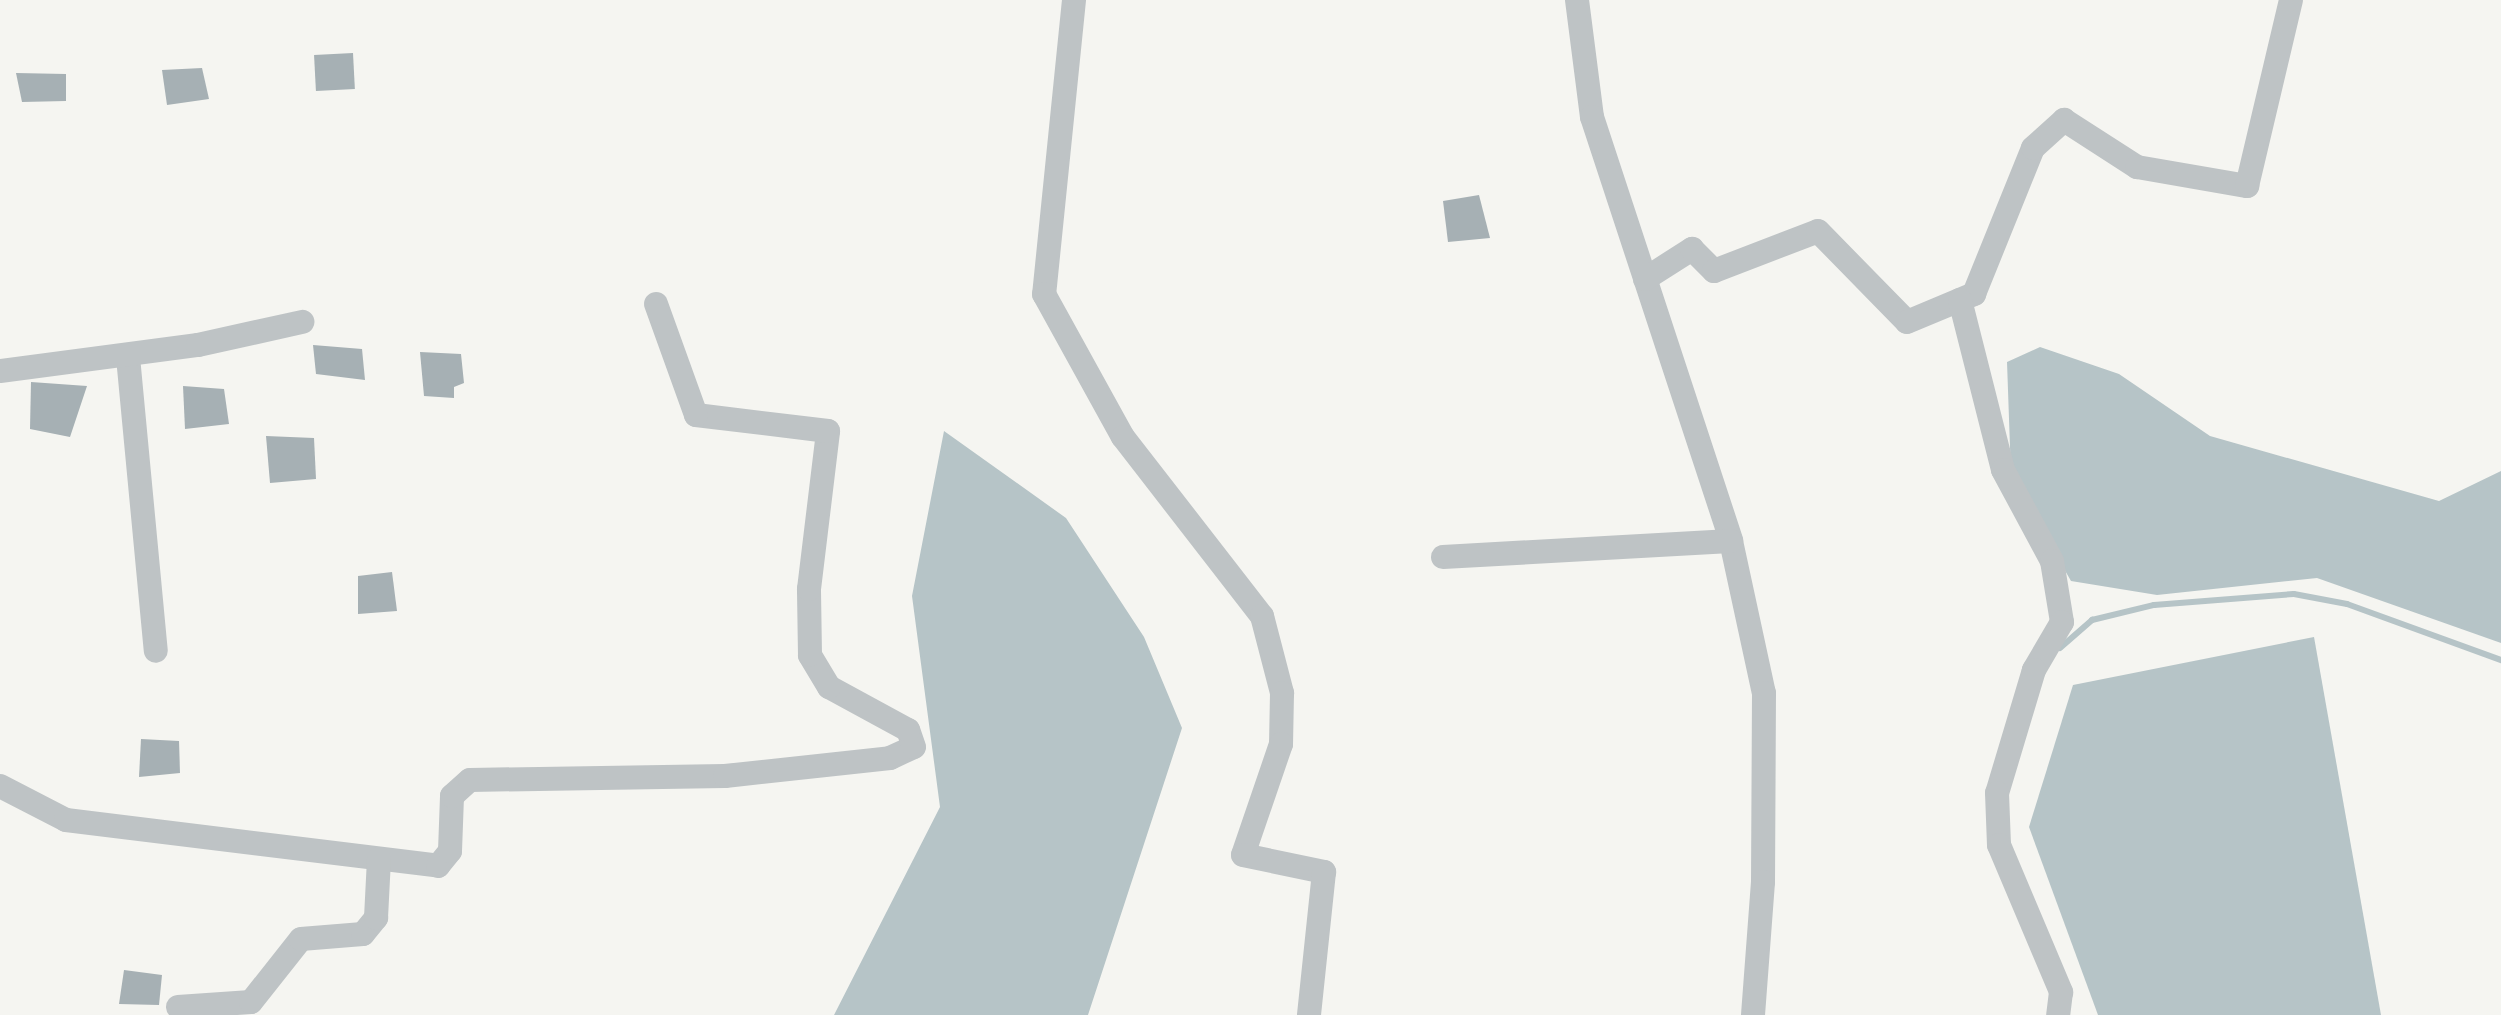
<!DOCTYPE html>
<html>
<head>
<meta charset="utf-8">
<style>
  body { margin:0 }
  #map { position:relative; width:2501px; height:1015px; overflow:hidden; background:#f5f5f1; font-family:Karla,sans-serif }
  div>[style] { position:absolute }
  .water>* { inset:0; background:#b6c4c7 }
  .stream>* { height:6px; margin:-3px; padding:0 3px; transform-origin:3px; border-radius:3px; background:#b6c4c7 }
  .building>* { inset:0; background:#a6b0b4; transform-origin:0 0 }
  .minor>* { height:24px; margin:-12px; padding:0 12px; transform-origin:12px; border-radius:12px; background:#bec3c5 }
  span { translate:-50% -50%; white-space:nowrap; text-align:center; line-height:1.15; -webkit-text-stroke:8px #fff; paint-order:stroke }
</style>
</head>
<body>
<div id="map">
  <div class="water">
    <div style="clip-path:polygon(2040px 347px,2119px 374px,2210px 436px,2439px 501px,2501px 471px,2501px 643px,2317px 578px,2157px 595px,2071px 581px,2011px 476px,2007px 362px)"></div>
    <div style="clip-path:polygon(944px 431px,1066px 518px,1144px 637px,1182px 728px,1088px 1015px,834px 1015px,940px 807px,912px 596px)"></div>
    <div style="clip-path:polygon(2314px 637px,2381px 1015px,2098px 1015px,2029px 827px,2073px 685px)"></div>
  </div>
  <div class="stream">
    <div style="left:2060px;top:648px;width:43px;rotate:-41.2deg"></div>
    <div style="left:2092px;top:620px;width:64px;rotate:-13.6deg"></div>
    <div style="left:2154px;top:605px;width:140px;rotate:-4.5deg"></div>
    <div style="left:2294px;top:594px;width:54px;rotate:10.7deg"></div>
    <div style="left:2347px;top:604px;width:164px;rotate:20deg"></div>
  </div>
  <div class="building">
    <div style="left:353px;top:53px;width:36px;height:39px;rotate:87deg"></div>
    <div style="clip-path:polygon(202px 68px,209px 99px,167px 105px,162px 70px)"></div>
    <div style="clip-path:polygon(16px 73px,66px 74px,66px 101px,22px 102px)"></div>
    <div style="clip-path:polygon(1479px 195px,1490px 238px,1448px 242px,1443px 201px)"></div>
    <div style="clip-path:polygon(313px 345px,362px 349px,365px 380px,316px 374px)"></div>
    <div style="clip-path:polygon(420px 352px,461px 354px,464px 383px,454px 387px,454px 398px,424px 396px)"></div>
    <div style="clip-path:polygon(31px 382px,87px 386px,70px 437px,30px 429px)"></div>
    <div style="clip-path:polygon(183px 386px,224px 389px,229px 424px,185px 429px)"></div>
    <div style="clip-path:polygon(266px 436px,314px 438px,316px 479px,270px 483px)"></div>
    <div style="clip-path:polygon(392px 572px,397px 611px,358px 614px,358px 576px)"></div>
    <div style="clip-path:polygon(141px 739px,179px 741px,180px 773px,139px 777px)"></div>
    <div style="clip-path:polygon(124px 970px,162px 975px,159px 1005px,119px 1004px)"></div>
  </div>
  <div class="minor">
    <div style="left:1074px;top:0;width:296px;rotate:95.8deg"></div>
    <div style="left:1044px;top:294px;width:163px;rotate:61.1deg"></div>
    <div style="left:1123px;top:437px;width:227px;rotate:52.2deg"></div>
    <div style="left:1262px;top:616px;width:80px;rotate:75.4deg"></div>
    <div style="left:1282px;top:693px;width:51px;rotate:91.1deg"></div>
    <div style="left:1281px;top:744px;width:117px;rotate:108.9deg"></div>
    <div style="left:1243px;top:855px;width:83px;rotate:11.9deg"></div>
    <div style="left:1324px;top:872px;width:144px;rotate:96deg"></div>
    <div style="left:1577px;top:0;width:118px;rotate:82.7deg"></div>
    <div style="left:1592px;top:117px;width:446px;rotate:71.8deg"></div>
    <div style="left:1731px;top:541px;width:156px;rotate:77.8deg"></div>
    <div style="left:1764px;top:693px;width:189px;rotate:90.3deg"></div>
    <div style="left:1763px;top:882px;width:133px;rotate:94.3deg"></div>
    <div style="left:1645px;top:279px;width:56px;rotate:-32.6deg"></div>
    <div style="left:1692px;top:249px;width:31px;rotate:45deg"></div>
    <div style="left:1714px;top:271px;width:111px;rotate:-21deg"></div>
    <div style="left:1818px;top:231px;width:127px;rotate:45.6deg"></div>
    <div style="left:1907px;top:322px;width:73px;rotate:-22.7deg"></div>
    <div style="left:1974px;top:294px;width:157px;rotate:-68deg"></div>
    <div style="left:2033px;top:148px;width:42px;rotate:-42.1deg"></div>
    <div style="left:2064px;top:120px;width:87px;rotate:32.8deg"></div>
    <div style="left:2137px;top:167px;width:112px;rotate:9.8deg"></div>
    <div style="left:2247px;top:186px;width:191px;rotate:-76.7deg"></div>
    <div style="left:1960px;top:300px;width:175px;rotate:75.8deg"></div>
    <div style="left:2003px;top:470px;width:103px;rotate:61.7deg"></div>
    <div style="left:2052px;top:561px;width:62px;rotate:80.7deg"></div>
    <div style="left:2062px;top:622px;width:56px;rotate:120.3deg"></div>
    <div style="left:2034px;top:670px;width:128px;rotate:106.7deg"></div>
    <div style="left:1997px;top:793px;width:52px;rotate:87.8deg"></div>
    <div style="left:1999px;top:845px;width:160px;rotate:67.1deg"></div>
    <div style="left:2061px;top:992px;width:23px;rotate:97deg"></div>
    <div style="left:128px;top:357px;width:295px;rotate:84.6deg"></div>
    <div style="left:0;top:371px;width:200px;rotate:-7.5deg"></div>
    <div style="left:198px;top:345px;width:107px;rotate:-12.5deg"></div>
    <div style="left:1443px;top:557px;width:288px;rotate:-3.2deg"></div>
    <div style="left:0;top:786px;width:74px;rotate:27.3deg"></div>
    <div style="left:66px;top:820px;width:375px;rotate:7deg"></div>
    <div style="left:438px;top:866px;width:19px;rotate:-51deg"></div>
    <div style="left:450px;top:851px;width:55px;rotate:-87.9deg"></div>
    <div style="left:452px;top:796px;width:24px;rotate:-42deg"></div>
    <div style="left:470px;top:780px;width:255px;rotate:-0.9deg"></div>
    <div style="left:725px;top:776px;width:166px;rotate:-6.2deg"></div>
    <div style="left:890px;top:758px;width:26px;rotate:-25deg"></div>
    <div style="left:914px;top:747px;width:18px;rotate:-109deg"></div>
    <div style="left:908px;top:730px;width:90px;rotate:-151.4deg"></div>
    <div style="left:829px;top:687px;width:37px;rotate:-121deg"></div>
    <div style="left:810px;top:655px;width:66px;rotate:-90.9deg"></div>
    <div style="left:809px;top:589px;width:159px;rotate:-83.1deg"></div>
    <div style="left:828px;top:431px;width:133px;rotate:-173.1deg"></div>
    <div style="left:696px;top:415px;width:118px;rotate:-109.8deg"></div>
    <div style="left:178px;top:1007px;width:73px;rotate:-3.9deg"></div>
    <div style="left:251px;top:1002px;width:80px;rotate:-51.6deg"></div>
    <div style="left:301px;top:939px;width:62px;rotate:-4.6deg"></div>
    <div style="left:363px;top:934px;width:21px;rotate:-51deg"></div>
    <div style="left:376px;top:918px;width:59px;rotate:-87.1deg"></div>
  </div>
</div>
</body>
</html>
